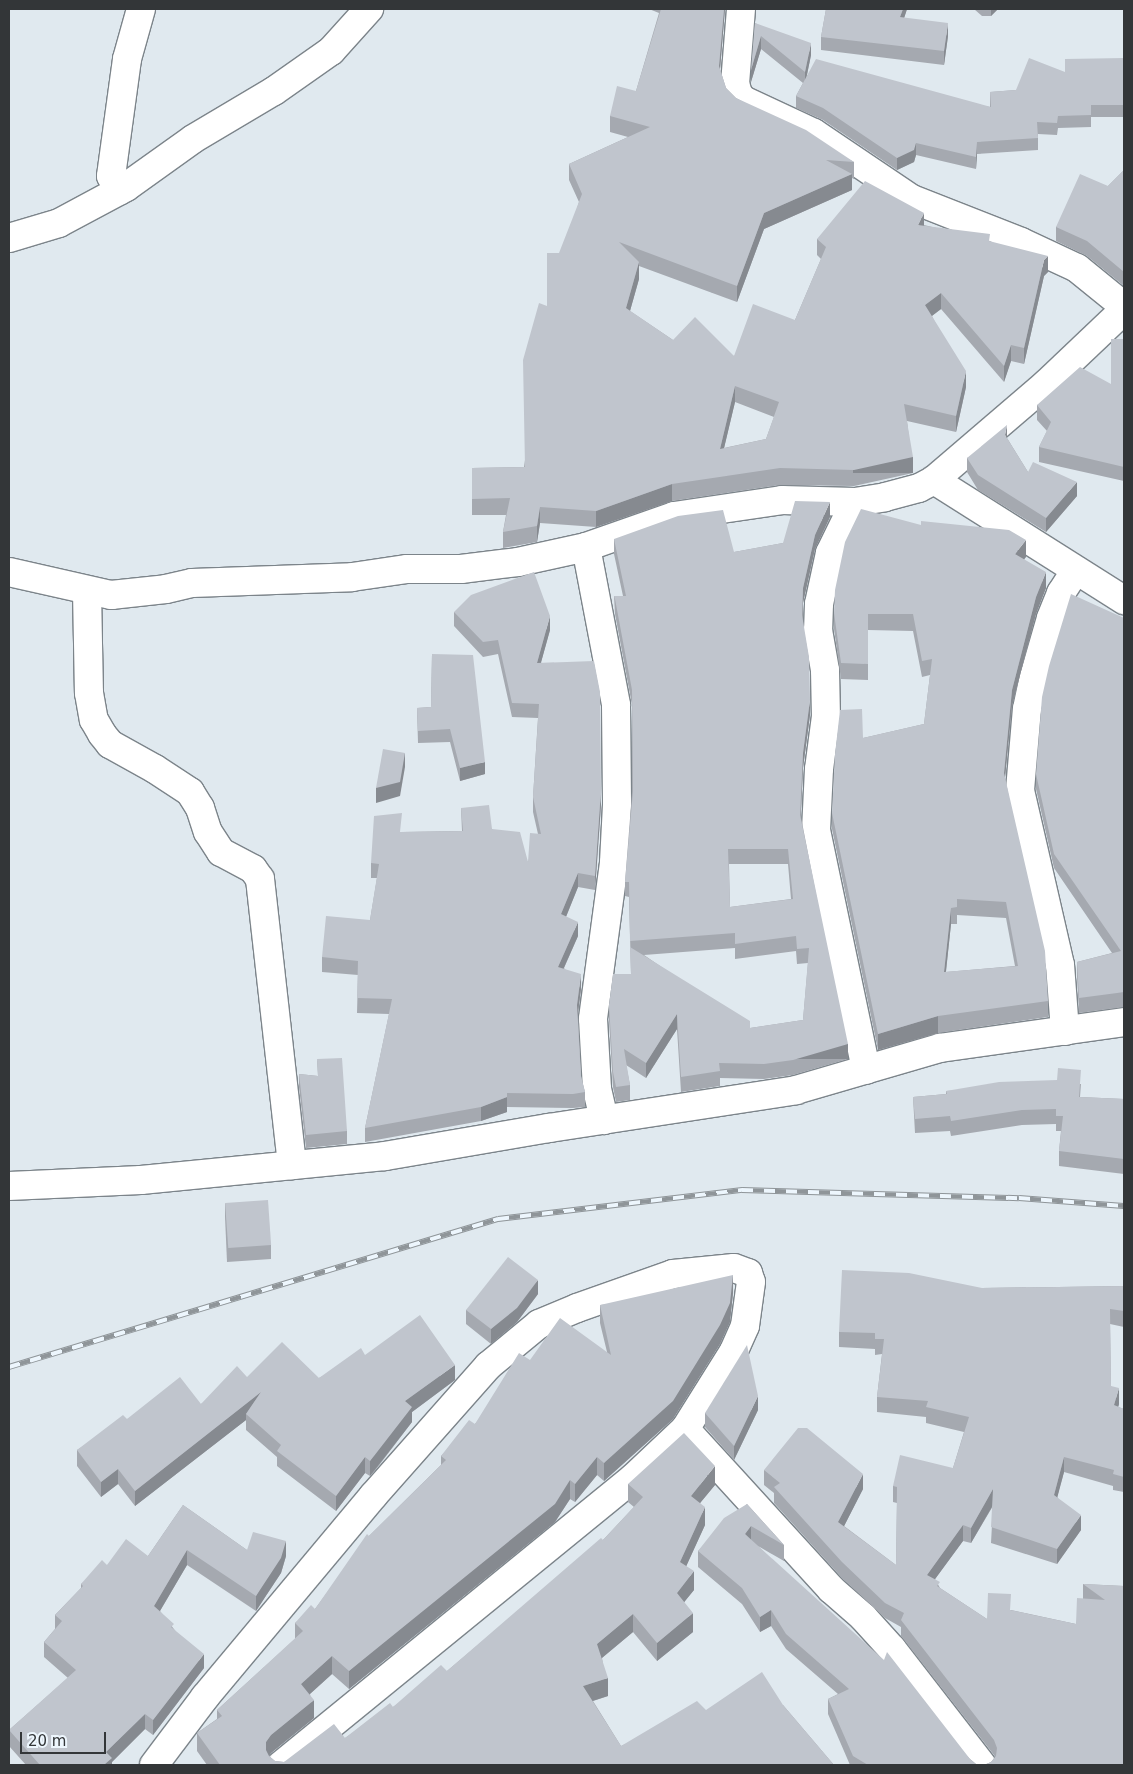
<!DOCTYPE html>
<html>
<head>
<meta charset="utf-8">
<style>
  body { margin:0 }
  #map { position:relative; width:1133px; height:1774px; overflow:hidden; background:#e0e9ef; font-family:"DejaVu Sans",sans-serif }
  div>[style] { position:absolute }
  .roads { filter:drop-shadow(1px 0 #7c848a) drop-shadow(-1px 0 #7c848a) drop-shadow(0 1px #7c848a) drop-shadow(0 -1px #7c848a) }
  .street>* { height:28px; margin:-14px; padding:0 14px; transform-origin:14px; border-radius:14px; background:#fff }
  .rail>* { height:5.5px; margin-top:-2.75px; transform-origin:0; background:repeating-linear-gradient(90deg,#edf6fd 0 11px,#8f9599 0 22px); box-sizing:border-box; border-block:1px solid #8f9599 }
  .wall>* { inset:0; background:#a5a9b0 }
  .shaded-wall>* { inset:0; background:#868a90; transform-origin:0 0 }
  .building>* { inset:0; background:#c0c5cd; transform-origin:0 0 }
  span { translate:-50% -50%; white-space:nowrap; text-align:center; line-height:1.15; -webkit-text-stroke:4px #edf6fd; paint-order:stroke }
  .frame { position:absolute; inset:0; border:10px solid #333638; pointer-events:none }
  .scale { position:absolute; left:20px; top:1732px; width:86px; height:22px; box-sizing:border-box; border:2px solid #333638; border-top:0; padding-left:6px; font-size:15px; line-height:18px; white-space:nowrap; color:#333638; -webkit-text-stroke:4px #edf6fd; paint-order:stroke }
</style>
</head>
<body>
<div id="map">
  <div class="roads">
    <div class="street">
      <div style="left:741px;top:9px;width:74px;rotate:94.6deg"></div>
      <div style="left:735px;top:83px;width:11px;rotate:75deg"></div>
      <div style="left:738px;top:94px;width:8px;rotate:50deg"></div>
      <div style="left:743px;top:100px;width:78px;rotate:24.9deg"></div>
      <div style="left:814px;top:133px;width:118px;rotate:34deg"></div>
      <div style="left:912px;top:199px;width:117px;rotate:21.5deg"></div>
      <div style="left:1021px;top:242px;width:62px;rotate:24.9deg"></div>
      <div style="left:1077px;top:268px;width:60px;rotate:39deg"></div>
      <div style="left:119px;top:191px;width:17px;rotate:-118deg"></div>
      <div style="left:111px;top:176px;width:118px;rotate:-82.2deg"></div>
      <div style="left:127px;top:59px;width:52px;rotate:-74.4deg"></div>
      <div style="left:9px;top:238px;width:52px;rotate:-16.7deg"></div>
      <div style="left:59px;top:223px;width:76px;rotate:-28.2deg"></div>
      <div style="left:126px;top:187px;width:82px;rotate:-35.6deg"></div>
      <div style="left:193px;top:139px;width:94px;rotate:-30.7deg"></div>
      <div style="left:274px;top:91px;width:70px;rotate:-35.1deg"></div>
      <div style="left:331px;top:51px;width:57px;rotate:-47.9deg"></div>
      <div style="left:934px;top:480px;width:225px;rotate:32.3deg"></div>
      <div style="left:855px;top:502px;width:57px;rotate:116.1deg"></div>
      <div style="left:830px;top:553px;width:52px;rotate:102.2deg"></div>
      <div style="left:819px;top:604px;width:26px;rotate:92deg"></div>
      <div style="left:818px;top:630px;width:41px;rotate:80.1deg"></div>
      <div style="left:825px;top:670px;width:46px;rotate:88.8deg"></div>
      <div style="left:826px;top:716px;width:53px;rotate:97.5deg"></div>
      <div style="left:819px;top:769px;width:61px;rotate:92.8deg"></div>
      <div style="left:816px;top:830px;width:245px;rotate:78.2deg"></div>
      <div style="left:586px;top:547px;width:161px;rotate:79.2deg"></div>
      <div style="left:616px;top:705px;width:100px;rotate:89.4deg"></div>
      <div style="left:617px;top:805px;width:58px;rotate:93deg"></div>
      <div style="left:614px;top:863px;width:157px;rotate:97.7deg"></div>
      <div style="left:593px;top:1019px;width:70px;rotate:86.7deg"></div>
      <div style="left:597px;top:1089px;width:32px;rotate:77deg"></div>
      <div style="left:9px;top:572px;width:105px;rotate:12.7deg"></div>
      <div style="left:111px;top:595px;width:55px;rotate:-6.2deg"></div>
      <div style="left:166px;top:589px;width:27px;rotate:-13deg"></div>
      <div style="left:192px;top:583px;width:160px;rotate:-2.1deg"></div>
      <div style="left:352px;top:577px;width:56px;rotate:-8.3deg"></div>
      <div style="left:407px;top:569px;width:54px"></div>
      <div style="left:461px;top:569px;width:57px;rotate:-7deg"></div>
      <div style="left:518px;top:562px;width:70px;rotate:-12.4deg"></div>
      <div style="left:586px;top:547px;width:93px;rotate:-19.4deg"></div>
      <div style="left:674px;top:516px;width:109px;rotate:-8.4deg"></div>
      <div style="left:782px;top:500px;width:73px;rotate:1.6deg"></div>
      <div style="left:855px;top:502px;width:30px;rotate:-9deg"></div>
      <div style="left:885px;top:497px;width:35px;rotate:-15deg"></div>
      <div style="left:919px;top:488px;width:17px;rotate:-28deg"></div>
      <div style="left:934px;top:480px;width:148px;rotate:-40.6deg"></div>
      <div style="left:1046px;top:384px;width:108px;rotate:-43.5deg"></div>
      <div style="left:87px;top:591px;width:102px;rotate:88.9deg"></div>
      <div style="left:89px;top:693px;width:27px;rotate:80deg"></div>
      <div style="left:94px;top:720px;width:16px;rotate:60deg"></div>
      <div style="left:102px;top:734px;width:13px;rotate:51deg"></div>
      <div style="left:110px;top:744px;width:51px;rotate:29.1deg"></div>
      <div style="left:155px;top:769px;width:42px;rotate:33.3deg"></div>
      <div style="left:190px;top:792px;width:19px;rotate:58deg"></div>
      <div style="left:200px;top:808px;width:25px;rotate:72deg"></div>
      <div style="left:208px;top:832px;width:24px;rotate:57deg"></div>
      <div style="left:221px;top:852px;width:36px;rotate:28deg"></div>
      <div style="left:253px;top:869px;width:12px;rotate:55deg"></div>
      <div style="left:260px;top:879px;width:288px;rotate:83.6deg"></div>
      <div style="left:1065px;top:1031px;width:66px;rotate:-94.3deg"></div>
      <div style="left:1060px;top:965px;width:180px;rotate:-102.9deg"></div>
      <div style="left:1020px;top:790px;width:81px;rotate:-85.1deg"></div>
      <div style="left:1027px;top:709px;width:33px;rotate:-78deg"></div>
      <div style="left:1034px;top:677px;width:61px;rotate:-73.9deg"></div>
      <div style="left:1051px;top:618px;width:27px;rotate:-68deg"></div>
      <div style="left:1061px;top:593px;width:27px;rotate:-57deg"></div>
      <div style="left:9px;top:1186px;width:132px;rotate:-2.6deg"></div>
      <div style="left:141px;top:1180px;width:245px;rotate:-5.6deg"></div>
      <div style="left:385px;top:1156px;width:166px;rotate:-9.7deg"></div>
      <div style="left:549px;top:1128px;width:250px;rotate:-8.7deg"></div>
      <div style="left:796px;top:1090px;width:150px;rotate:-16.3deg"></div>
      <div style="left:940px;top:1048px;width:186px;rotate:-8deg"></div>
      <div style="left:685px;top:1429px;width:217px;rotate:47.6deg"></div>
      <div style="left:831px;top:1589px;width:43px;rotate:41.2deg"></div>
      <div style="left:863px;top:1617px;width:43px;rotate:47.8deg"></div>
      <div style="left:892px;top:1649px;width:147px;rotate:52.2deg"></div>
      <div style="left:154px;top:1765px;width:85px;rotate:-53.1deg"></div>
      <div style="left:205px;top:1697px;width:262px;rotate:-50.1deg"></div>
      <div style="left:373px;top:1496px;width:174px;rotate:-48.5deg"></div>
      <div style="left:488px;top:1366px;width:66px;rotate:-39.5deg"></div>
      <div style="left:539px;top:1324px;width:41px;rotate:-22.8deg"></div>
      <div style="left:577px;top:1308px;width:102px;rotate:-19.5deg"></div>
      <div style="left:673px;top:1274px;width:61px;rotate:-5.6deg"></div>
      <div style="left:734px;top:1268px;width:15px;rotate:20deg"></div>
      <div style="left:748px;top:1273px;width:9px;rotate:72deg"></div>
      <div style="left:751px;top:1282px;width:44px;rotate:97.8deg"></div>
      <div style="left:745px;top:1326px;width:27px;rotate:114deg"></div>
      <div style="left:734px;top:1351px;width:92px;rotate:122.1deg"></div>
      <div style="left:685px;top:1429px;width:73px;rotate:136.7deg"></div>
      <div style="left:632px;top:1479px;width:453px;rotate:140.8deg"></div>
    </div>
  </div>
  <div class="rail">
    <div style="left:9px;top:1367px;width:511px;rotate:-16.84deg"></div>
    <div style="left:498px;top:1219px;width:246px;rotate:-6.8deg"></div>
    <div style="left:742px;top:1190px;width:277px;rotate:1.7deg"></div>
    <div style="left:1019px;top:1198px;width:105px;rotate:4.4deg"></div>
  </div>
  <div class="wall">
    <div style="clip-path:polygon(evenodd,649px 9px,725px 9px,720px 69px,726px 88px,736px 98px,854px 162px,854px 179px,852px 178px,852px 190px,764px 229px,737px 302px,639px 266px,639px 279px,630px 311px,673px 340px,734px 356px,795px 320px,821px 259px,817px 255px,817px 239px,924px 225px,990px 241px,1048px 272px,1044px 276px,1024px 364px,1011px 361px,1004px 382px,941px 309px,932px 316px,966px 387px,956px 432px,907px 421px,913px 473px,854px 486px,780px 485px,672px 501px,596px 527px,540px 523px,537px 542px,503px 548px,503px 532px,506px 515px,472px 515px,472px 468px,524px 467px,547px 306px,579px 202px,569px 180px,569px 164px,628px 137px,610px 132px,610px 116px,636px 91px,659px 13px,649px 9px,735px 402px,774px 417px,766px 439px,724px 448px,735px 402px)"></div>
    <div style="clip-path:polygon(826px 9px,907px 9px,904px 18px,948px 36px,944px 65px,821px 50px,821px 37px)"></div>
    <div style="clip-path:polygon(974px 9px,998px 9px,991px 16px,982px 16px)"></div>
    <div style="clip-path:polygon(755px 23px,811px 55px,807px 75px,990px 107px,990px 92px,1016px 90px,1065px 72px,1124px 58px,1124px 117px,1091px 117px,1091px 127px,1058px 128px,1057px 135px,1038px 134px,1038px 150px,977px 154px,976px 169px,916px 155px,914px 162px,897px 170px,823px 120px,796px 108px,796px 96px,803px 83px,761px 49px,751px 82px)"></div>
    <div style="clip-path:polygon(1124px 170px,1124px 286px,1087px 256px,1056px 241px,1056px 227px,1108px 186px)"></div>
    <div style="clip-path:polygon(1124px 339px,1124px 481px,1039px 462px,1039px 447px,1047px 431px,1037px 420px,1037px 405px,1111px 384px)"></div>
    <div style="clip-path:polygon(1007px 438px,1028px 472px,1077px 496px,1046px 532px,978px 490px,967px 472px,967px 458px)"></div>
    <div style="clip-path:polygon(evenodd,830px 517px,815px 549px,803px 603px,803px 618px,810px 715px,803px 768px,801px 817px,848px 1059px,793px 1075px,764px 1079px,720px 1078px,720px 1086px,681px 1092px,677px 1029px,646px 1078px,626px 1065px,630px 1085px,630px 1100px,616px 1102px,613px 1087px,609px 1020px,609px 1005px,631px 974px,629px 897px,625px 896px,625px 882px,632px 793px,632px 705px,615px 614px,614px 596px,623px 596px,614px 554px,614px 539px,734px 552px,783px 543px,830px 517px,729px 864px,788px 864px,791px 899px,730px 907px,729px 864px,830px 517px,735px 948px,735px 959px,796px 951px,797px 964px,808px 963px,803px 1020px,750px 1028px,644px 955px,735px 948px)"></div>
    <div style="clip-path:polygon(evenodd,1026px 557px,1024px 559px,1046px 588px,1036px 614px,1012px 706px,1005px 777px,1048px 1001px,1048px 1017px,938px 1033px,878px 1050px,832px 829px,832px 813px,863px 738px,924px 724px,930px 675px,922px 677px,913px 631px,868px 630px,868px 680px,841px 679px,834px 629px,834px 613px,1026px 557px,957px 915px,1006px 918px,1015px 966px,946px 972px,951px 924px,957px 924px,957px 915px)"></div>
    <div style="clip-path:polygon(454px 612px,550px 630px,541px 662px,601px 805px,595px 890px,578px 887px,566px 917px,578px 936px,564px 968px,581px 989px,578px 1015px,581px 1076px,585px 1092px,585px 1107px,573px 1108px,507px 1107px,507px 1112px,481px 1121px,365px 1142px,365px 1128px,389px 1014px,357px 1013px,358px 975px,322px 972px,322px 957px,370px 920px,377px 878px,371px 878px,371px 863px,402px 832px,462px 831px,461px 808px,492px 829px,528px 862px,538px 834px,533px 812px,533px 797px,538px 718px,512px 717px,498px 654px,483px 657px,454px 626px)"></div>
    <div style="clip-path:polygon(1124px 618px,1124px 1007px,1079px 1013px,1077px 976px,1077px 962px,1112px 953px,1054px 868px,1036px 789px,1036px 774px)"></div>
    <div style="clip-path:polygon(432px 654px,485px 774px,460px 781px,450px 742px,418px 743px,417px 708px,431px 707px)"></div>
    <div style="clip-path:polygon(317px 1059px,347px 1131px,347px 1144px,306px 1148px,299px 1087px,299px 1074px,318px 1076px)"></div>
    <div style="clip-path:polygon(1081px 1084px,1080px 1097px,1124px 1099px,1124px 1174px,1059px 1166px,1059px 1151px,1061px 1131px,1056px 1131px,1056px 1124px,1022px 1125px,951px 1136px,950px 1131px,915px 1133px,913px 1097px,946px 1094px,946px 1091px)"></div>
    <div style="clip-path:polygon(225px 1203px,271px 1245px,271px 1259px,227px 1262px,225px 1217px)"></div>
    <div style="clip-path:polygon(1124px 1286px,1124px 1327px,1110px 1324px,1111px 1386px,1119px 1404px,1118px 1407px,1124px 1409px,1124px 1492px,1113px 1490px,1113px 1486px,1064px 1472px,1057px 1497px,1081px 1530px,1057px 1564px,991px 1543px,993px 1506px,971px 1543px,963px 1541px,935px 1579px,940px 1588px,987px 1619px,1011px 1610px,1076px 1624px,1083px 1599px,1083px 1584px,1124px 1586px,1124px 1765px,850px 1765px,828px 1714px,828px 1699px,838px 1694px,786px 1649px,771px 1626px,760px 1632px,742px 1604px,698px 1567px,698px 1551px,747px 1504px,784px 1545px,784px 1561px,758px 1546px,970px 1759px,976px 1764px,984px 1765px,991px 1762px,995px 1757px,994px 1755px,901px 1636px,901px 1627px,885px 1618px,842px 1578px,774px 1503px,774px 1493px,764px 1485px,764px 1470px,863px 1489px,844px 1526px,896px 1565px,897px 1503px,893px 1502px,893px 1486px,953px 1468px,964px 1432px,926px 1423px,926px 1417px,877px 1412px,877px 1397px,882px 1354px,875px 1355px,875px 1349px,839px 1347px,839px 1332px,982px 1288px)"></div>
    <div style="clip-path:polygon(733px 1293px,730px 1322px,720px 1344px,673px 1419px,604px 1481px,597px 1475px,575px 1502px,570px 1499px,555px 1522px,349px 1689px,332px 1674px,310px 1694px,314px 1718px,271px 1753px,269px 1756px,275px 1761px,284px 1762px,345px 1738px,393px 1707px,447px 1671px,603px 1540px,634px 1507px,628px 1502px,628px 1484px,715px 1485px,700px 1503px,705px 1525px,686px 1566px,694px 1590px,684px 1602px,693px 1632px,657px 1661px,633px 1632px,602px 1658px,608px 1696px,593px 1701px,621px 1746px,706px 1710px,783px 1705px,834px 1765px,207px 1765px,197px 1751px,197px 1733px,217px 1719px,217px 1710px,295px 1639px,295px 1623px,315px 1609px,369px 1536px,441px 1465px,441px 1456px,475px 1424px,530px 1360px,607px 1352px,600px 1323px,600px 1305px)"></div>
    <div style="clip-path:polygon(538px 1294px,517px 1322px,491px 1344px,466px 1324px,466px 1310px)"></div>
    <div style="clip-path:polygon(365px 1355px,455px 1380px,412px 1412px,412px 1422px,374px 1472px,370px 1476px,365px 1473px,336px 1511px,277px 1466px,277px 1457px,246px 1430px,246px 1420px,135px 1506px,118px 1484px,101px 1497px,77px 1466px,77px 1450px,127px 1419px,201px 1404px,247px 1377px,319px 1378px)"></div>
    <div style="clip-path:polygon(758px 1410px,734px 1460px,705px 1427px,705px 1413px)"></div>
    <div style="clip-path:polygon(183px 1505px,247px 1550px,286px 1556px,281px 1573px,256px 1611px,187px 1565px,160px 1611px,204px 1668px,153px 1735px,145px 1729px,112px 1762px,112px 1765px,26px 1765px,9px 1746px,9px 1730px,68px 1678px,44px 1657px,44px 1642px,55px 1629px,55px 1615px,81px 1588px,81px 1584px,107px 1565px,148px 1556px)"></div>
  </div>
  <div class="shaded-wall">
    <div style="clip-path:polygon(724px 9px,725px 9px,719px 82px,719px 66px)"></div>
    <div style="clip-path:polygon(903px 9px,907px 9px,900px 31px,900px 17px)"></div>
    <div style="clip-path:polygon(991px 9px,998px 9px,991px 16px)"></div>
    <div style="clip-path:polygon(948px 23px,948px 36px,944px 65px,944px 51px)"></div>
    <div style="clip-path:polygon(761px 36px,761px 49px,751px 82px,751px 70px)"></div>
    <div style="clip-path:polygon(811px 43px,811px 55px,805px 84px,805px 72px)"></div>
    <div style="clip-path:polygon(977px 142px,977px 154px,976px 169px,976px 157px)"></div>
    <div style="clip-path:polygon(916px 143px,916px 155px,914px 162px,897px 170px,897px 158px)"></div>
    <div style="clip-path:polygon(852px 174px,852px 190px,764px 229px,737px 302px,737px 286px,764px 213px)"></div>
    <div style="clip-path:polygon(924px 213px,924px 229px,918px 225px)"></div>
    <div style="clip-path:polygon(1048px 256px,1048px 272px,1044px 276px,1024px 364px,1024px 348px,1044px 260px)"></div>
    <div style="clip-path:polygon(639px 262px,639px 279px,626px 325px,626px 308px)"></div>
    <div style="clip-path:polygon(941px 293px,941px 309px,925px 321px,925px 305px)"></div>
    <div style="clip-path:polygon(1011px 345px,1011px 361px,1004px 382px,1004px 366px)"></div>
    <div style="clip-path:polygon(966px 371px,966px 387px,956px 432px,956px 416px)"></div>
    <div style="clip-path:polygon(735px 386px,735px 402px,720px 465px,720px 449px)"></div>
    <div style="clip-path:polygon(1007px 425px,1007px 439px,1005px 435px)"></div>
    <div style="left:913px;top:457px;width:16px;height:60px;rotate:90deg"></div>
    <div style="clip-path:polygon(1077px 482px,1077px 496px,1046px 532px,1046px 518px)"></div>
    <div style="clip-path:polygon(672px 484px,672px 501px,596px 527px,596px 511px)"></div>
    <div style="clip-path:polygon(830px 502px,830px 517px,815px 549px,803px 603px,802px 630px,803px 588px,815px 535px)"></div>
    <div style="clip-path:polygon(540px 507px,540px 523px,537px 542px,537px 526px)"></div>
    <div style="clip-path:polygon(1026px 540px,1026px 557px,1015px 570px,1015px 554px)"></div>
    <div style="clip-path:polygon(1046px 572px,1046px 588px,1036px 614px,1012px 706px,1004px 789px,1004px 773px,1012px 690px,1036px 597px)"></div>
    <div style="clip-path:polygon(550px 616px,550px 630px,537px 677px,537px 663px)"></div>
    <div style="clip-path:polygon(810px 700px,810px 715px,803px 768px,800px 829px,803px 753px)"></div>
    <div style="clip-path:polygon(405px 753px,405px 767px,400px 796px,376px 803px,376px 788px)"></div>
    <div style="clip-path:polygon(485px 762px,485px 774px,460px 781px,460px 768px)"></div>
    <div style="clip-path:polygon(601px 790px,601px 805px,595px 890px,595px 876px)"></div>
    <div style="clip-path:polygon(578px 873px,578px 887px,561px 929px,561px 914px)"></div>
    <div style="clip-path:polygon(951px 908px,951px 924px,944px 989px,944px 972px)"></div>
    <div style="clip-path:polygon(578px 922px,578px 936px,558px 981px,558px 967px)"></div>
    <div style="clip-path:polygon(581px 974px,581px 989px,577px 1020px,577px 1005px)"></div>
    <div style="clip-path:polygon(677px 1014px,677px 1029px,646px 1078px,646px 1063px)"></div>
    <div style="clip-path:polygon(938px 1016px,938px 1033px,878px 1050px,878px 1034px)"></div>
    <div style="left:848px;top:1044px;width:15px;height:57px;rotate:90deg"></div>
    <div style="clip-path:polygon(507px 1097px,507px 1112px,481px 1121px,481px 1107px)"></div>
    <div style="clip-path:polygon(733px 1275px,733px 1293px,730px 1322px,720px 1344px,673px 1419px,604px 1481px,604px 1463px)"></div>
    <div style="clip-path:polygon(538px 1280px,538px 1294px,517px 1322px,491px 1344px,491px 1329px)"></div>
    <div style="clip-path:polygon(455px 1365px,455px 1380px,412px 1412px,412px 1422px,370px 1476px,370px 1461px,405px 1401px)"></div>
    <div style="clip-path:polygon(1119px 1388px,1119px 1404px,1114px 1421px,1114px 1405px)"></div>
    <div style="clip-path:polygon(261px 1392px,246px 1414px,246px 1420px,135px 1506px,135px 1491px)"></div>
    <div style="clip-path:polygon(758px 1396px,758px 1410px,734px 1460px,734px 1446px)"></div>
    <div style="clip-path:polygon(365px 1457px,365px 1473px,336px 1511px,336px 1496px)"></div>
    <div style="clip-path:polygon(597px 1457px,597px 1475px,575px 1502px,575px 1484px)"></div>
    <div style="clip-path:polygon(1064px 1457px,1064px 1472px,1054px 1510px,1054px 1495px)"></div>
    <div style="clip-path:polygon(715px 1466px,715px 1485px,691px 1514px,691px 1496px)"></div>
    <div style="clip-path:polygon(118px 1469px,118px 1484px,101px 1497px,101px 1482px)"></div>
    <div style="clip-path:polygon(863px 1474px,863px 1489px,838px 1538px,838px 1522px)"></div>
    <div style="clip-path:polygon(570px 1480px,570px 1499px,555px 1522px,349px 1689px,349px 1671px)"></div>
    <div style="clip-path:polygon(993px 1489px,993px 1505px,971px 1543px,971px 1528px)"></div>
    <div style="clip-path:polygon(705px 1507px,705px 1525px,680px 1580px,680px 1562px)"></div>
    <div style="clip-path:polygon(1081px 1515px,1081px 1530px,1057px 1564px,1057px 1549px)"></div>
    <div style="clip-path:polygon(963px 1525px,963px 1541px,927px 1590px,927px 1575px)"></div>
    <div style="clip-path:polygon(751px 1526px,751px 1542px,745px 1534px)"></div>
    <div style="clip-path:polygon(286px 1541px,286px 1556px,281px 1573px,256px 1611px,256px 1596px)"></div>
    <div style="clip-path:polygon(187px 1550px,187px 1565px,154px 1621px,154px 1606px)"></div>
    <div style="clip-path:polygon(694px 1571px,694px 1590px,677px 1611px,677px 1593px)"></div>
    <div style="clip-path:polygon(771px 1610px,771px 1626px,760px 1632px,760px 1617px)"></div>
    <div style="clip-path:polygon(693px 1613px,693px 1632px,657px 1661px,657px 1643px)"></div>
    <div style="clip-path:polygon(633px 1614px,633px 1632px,597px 1662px,597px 1644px)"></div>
    <div style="clip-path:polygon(204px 1654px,204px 1668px,153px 1735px,153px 1720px)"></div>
    <div style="clip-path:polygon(332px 1656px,332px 1674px,301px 1702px,301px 1684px)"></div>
    <div style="clip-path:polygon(608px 1678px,608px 1696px,583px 1704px,583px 1686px)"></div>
    <div style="clip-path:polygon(314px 1700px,314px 1718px,271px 1753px,266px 1760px,266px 1765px,266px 1742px,271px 1735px)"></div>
    <div style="clip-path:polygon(145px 1714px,145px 1729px,112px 1762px,112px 1765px,104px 1765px,106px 1752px)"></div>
  </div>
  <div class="building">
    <div style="clip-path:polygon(evenodd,661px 9px,724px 9px,719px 66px,726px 88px,736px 98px,806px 130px,854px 162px,826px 160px,852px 174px,764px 213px,737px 286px,619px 242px,639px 262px,626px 308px,673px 340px,695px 317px,734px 356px,753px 304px,795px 320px,826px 247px,817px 239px,865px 181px,924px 213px,918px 225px,990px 234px,989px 241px,1048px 256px,1044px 260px,1024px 348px,1011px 345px,1004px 366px,941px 293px,925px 305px,966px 371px,956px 416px,904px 404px,913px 457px,854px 470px,780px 468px,672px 484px,596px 511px,540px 507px,537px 526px,503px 532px,510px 498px,472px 499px,472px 468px,525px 467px,523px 360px,539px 303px,547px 306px,547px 253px,559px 253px,582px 194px,569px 164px,650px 127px,610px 116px,617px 86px,636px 91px,661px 9px,735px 386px,779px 402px,766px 439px,720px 449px,735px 386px)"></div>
    <div style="clip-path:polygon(826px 9px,903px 9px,900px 17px,948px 23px,944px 51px,821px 37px)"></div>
    <div style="clip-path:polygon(755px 23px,811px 43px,805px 72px,761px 36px,751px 70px)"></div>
    <div style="clip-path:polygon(1029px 58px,1065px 72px,1065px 59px,1124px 58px,1124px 105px,1091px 105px,1091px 115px,1058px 116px,1057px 123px,1037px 122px,1038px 138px,977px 142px,976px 157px,916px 143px,914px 150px,897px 158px,823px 108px,796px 96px,816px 59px,991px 107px,990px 92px,1016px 90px)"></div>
    <div style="clip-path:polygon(1124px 170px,1124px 272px,1087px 241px,1056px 227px,1080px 174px,1108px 186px)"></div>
    <div style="clip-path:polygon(1111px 339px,1124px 339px,1124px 467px,1039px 447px,1051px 422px,1037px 405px,1080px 367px,1111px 384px)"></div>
    <div style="clip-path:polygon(1007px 425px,1005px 435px,1028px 472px,1033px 462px,1077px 482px,1046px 518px,978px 475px,967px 458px)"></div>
    <div style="clip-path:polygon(evenodd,795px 501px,830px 502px,815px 535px,803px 588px,802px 615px,809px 657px,810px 700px,803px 753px,800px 815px,848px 1044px,793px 1060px,764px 1064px,719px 1063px,720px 1071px,681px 1077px,677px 1014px,646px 1063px,624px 1049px,630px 1085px,616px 1087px,613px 1072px,609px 1005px,613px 974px,631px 974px,630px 947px,750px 1021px,750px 1028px,803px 1020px,809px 948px,797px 949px,796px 936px,735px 944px,735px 933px,630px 941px,629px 882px,625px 882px,633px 791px,632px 690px,615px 599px,614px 596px,626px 596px,614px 539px,678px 516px,723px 510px,734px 552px,783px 543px,795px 501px,728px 849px,788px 849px,793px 899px,730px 907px,728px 849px)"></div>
    <div style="clip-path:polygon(evenodd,861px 509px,921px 525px,921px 521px,1009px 530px,1026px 540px,1015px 554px,1046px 572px,1036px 597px,1012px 690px,1004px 773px,1045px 951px,1048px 1001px,938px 1016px,878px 1034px,832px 813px,835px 754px,840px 710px,862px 709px,863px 738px,924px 724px,932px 659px,922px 661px,913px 614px,868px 614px,868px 664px,841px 663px,834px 613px,835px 590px,845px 542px,861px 509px,957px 899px,1006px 902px,1018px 966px,944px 972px,951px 908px,957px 907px,957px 899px)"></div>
    <div style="clip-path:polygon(534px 572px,550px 616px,537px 663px,594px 661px,600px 692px,601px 790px,595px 876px,578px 873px,561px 914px,578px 922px,558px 967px,581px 974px,577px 1005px,581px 1076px,585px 1092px,573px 1094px,507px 1093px,507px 1097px,481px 1107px,365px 1128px,392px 999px,357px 998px,358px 961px,322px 957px,326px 916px,370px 920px,379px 864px,371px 863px,374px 816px,402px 813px,400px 832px,463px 831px,461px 808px,489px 805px,492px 829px,520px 832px,528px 862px,530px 833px,541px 834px,533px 797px,539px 704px,512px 703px,498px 640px,483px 642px,454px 612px,471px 595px)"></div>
    <div style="clip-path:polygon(1071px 594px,1124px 618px,1124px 992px,1079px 998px,1077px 962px,1121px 951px,1054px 854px,1036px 774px,1042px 697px,1049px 666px)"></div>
    <div style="clip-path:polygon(432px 654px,473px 655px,485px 762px,460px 768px,450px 729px,418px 731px,417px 708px,431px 707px)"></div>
    <div style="clip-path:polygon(383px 749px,405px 753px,400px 782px,376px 788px)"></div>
    <div style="clip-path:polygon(342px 1058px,347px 1131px,306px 1135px,299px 1074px,318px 1076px,317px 1059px)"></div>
    <div style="clip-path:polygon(1058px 1068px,1081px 1070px,1079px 1097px,1124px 1099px,1124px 1159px,1059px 1151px,1063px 1116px,1056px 1116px,1056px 1109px,1022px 1110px,951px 1121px,950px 1116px,915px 1119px,913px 1097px,947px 1094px,946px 1091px,999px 1082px,1057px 1080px)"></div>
    <div style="left:268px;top:1200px;width:45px;height:43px;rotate:86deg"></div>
    <div style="clip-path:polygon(508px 1257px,538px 1280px,517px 1308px,491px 1329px,466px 1310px)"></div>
    <div style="clip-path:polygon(842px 1270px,909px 1273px,982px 1288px,1124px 1286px,1124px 1311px,1110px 1309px,1111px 1386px,1119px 1388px,1114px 1405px,1124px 1409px,1124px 1477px,1113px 1474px,1114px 1470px,1064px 1457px,1054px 1495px,1081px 1515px,1057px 1549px,991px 1527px,993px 1489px,971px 1528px,963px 1525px,927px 1575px,940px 1582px,937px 1586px,987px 1619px,988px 1593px,1011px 1594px,1010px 1610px,1076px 1624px,1077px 1598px,1105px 1600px,1083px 1584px,1124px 1586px,1124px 1765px,868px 1765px,853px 1756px,828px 1699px,849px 1689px,786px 1634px,771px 1610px,760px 1617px,742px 1588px,698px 1551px,724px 1518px,747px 1504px,784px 1545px,751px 1526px,745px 1534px,884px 1660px,887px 1652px,970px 1759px,976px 1764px,984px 1765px,991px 1762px,996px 1756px,997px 1748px,994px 1740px,901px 1620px,904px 1613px,885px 1603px,842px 1562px,774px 1487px,780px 1483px,764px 1470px,798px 1428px,807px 1428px,863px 1474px,838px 1522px,896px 1565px,897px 1487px,893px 1486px,900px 1455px,953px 1468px,969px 1417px,926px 1407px,928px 1401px,877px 1397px,884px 1339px,875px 1339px,875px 1333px,839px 1332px)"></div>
    <div style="clip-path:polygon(733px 1275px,730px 1303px,720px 1325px,673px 1401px,604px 1463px,597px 1457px,575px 1484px,570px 1480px,555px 1504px,349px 1671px,332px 1656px,301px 1684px,314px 1700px,271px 1735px,266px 1742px,266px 1750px,269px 1756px,275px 1761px,284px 1762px,334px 1724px,345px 1738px,390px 1703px,393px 1707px,441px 1665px,447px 1671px,601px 1538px,603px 1540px,643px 1497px,628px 1484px,684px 1433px,715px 1466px,691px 1496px,705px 1507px,680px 1562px,694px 1571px,677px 1593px,693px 1613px,657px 1643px,633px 1614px,597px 1644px,608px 1678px,583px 1686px,621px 1746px,697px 1701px,706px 1710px,762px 1672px,783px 1705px,834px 1765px,220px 1765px,197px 1733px,222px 1716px,217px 1710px,303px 1631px,295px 1623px,311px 1605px,315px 1609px,367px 1534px,369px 1536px,446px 1460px,441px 1456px,469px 1420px,475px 1424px,519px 1353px,530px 1360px,560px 1318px,611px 1355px,600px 1305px)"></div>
    <div style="clip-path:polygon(420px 1315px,455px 1365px,405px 1401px,412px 1407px,374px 1456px,370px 1461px,365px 1457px,336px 1496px,277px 1451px,281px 1445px,246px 1414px,261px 1392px,135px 1491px,118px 1469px,101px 1482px,77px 1450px,123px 1415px,127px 1419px,180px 1377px,201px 1404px,237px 1366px,247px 1377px,282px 1342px,319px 1378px,361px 1348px,365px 1355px)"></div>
    <div style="clip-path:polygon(747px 1345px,758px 1396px,734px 1446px,705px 1413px)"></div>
    <div style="clip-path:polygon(183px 1505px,247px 1550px,253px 1532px,286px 1541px,281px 1558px,256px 1596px,187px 1550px,154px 1606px,174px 1624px,171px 1627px,204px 1654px,153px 1720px,145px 1714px,106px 1752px,112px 1758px,104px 1765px,40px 1765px,9px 1730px,76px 1670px,44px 1642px,62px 1621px,55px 1615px,83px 1586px,81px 1584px,102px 1560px,107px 1565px,126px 1539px,148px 1556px)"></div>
  </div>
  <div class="frame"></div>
  <div class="scale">20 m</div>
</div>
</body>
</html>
